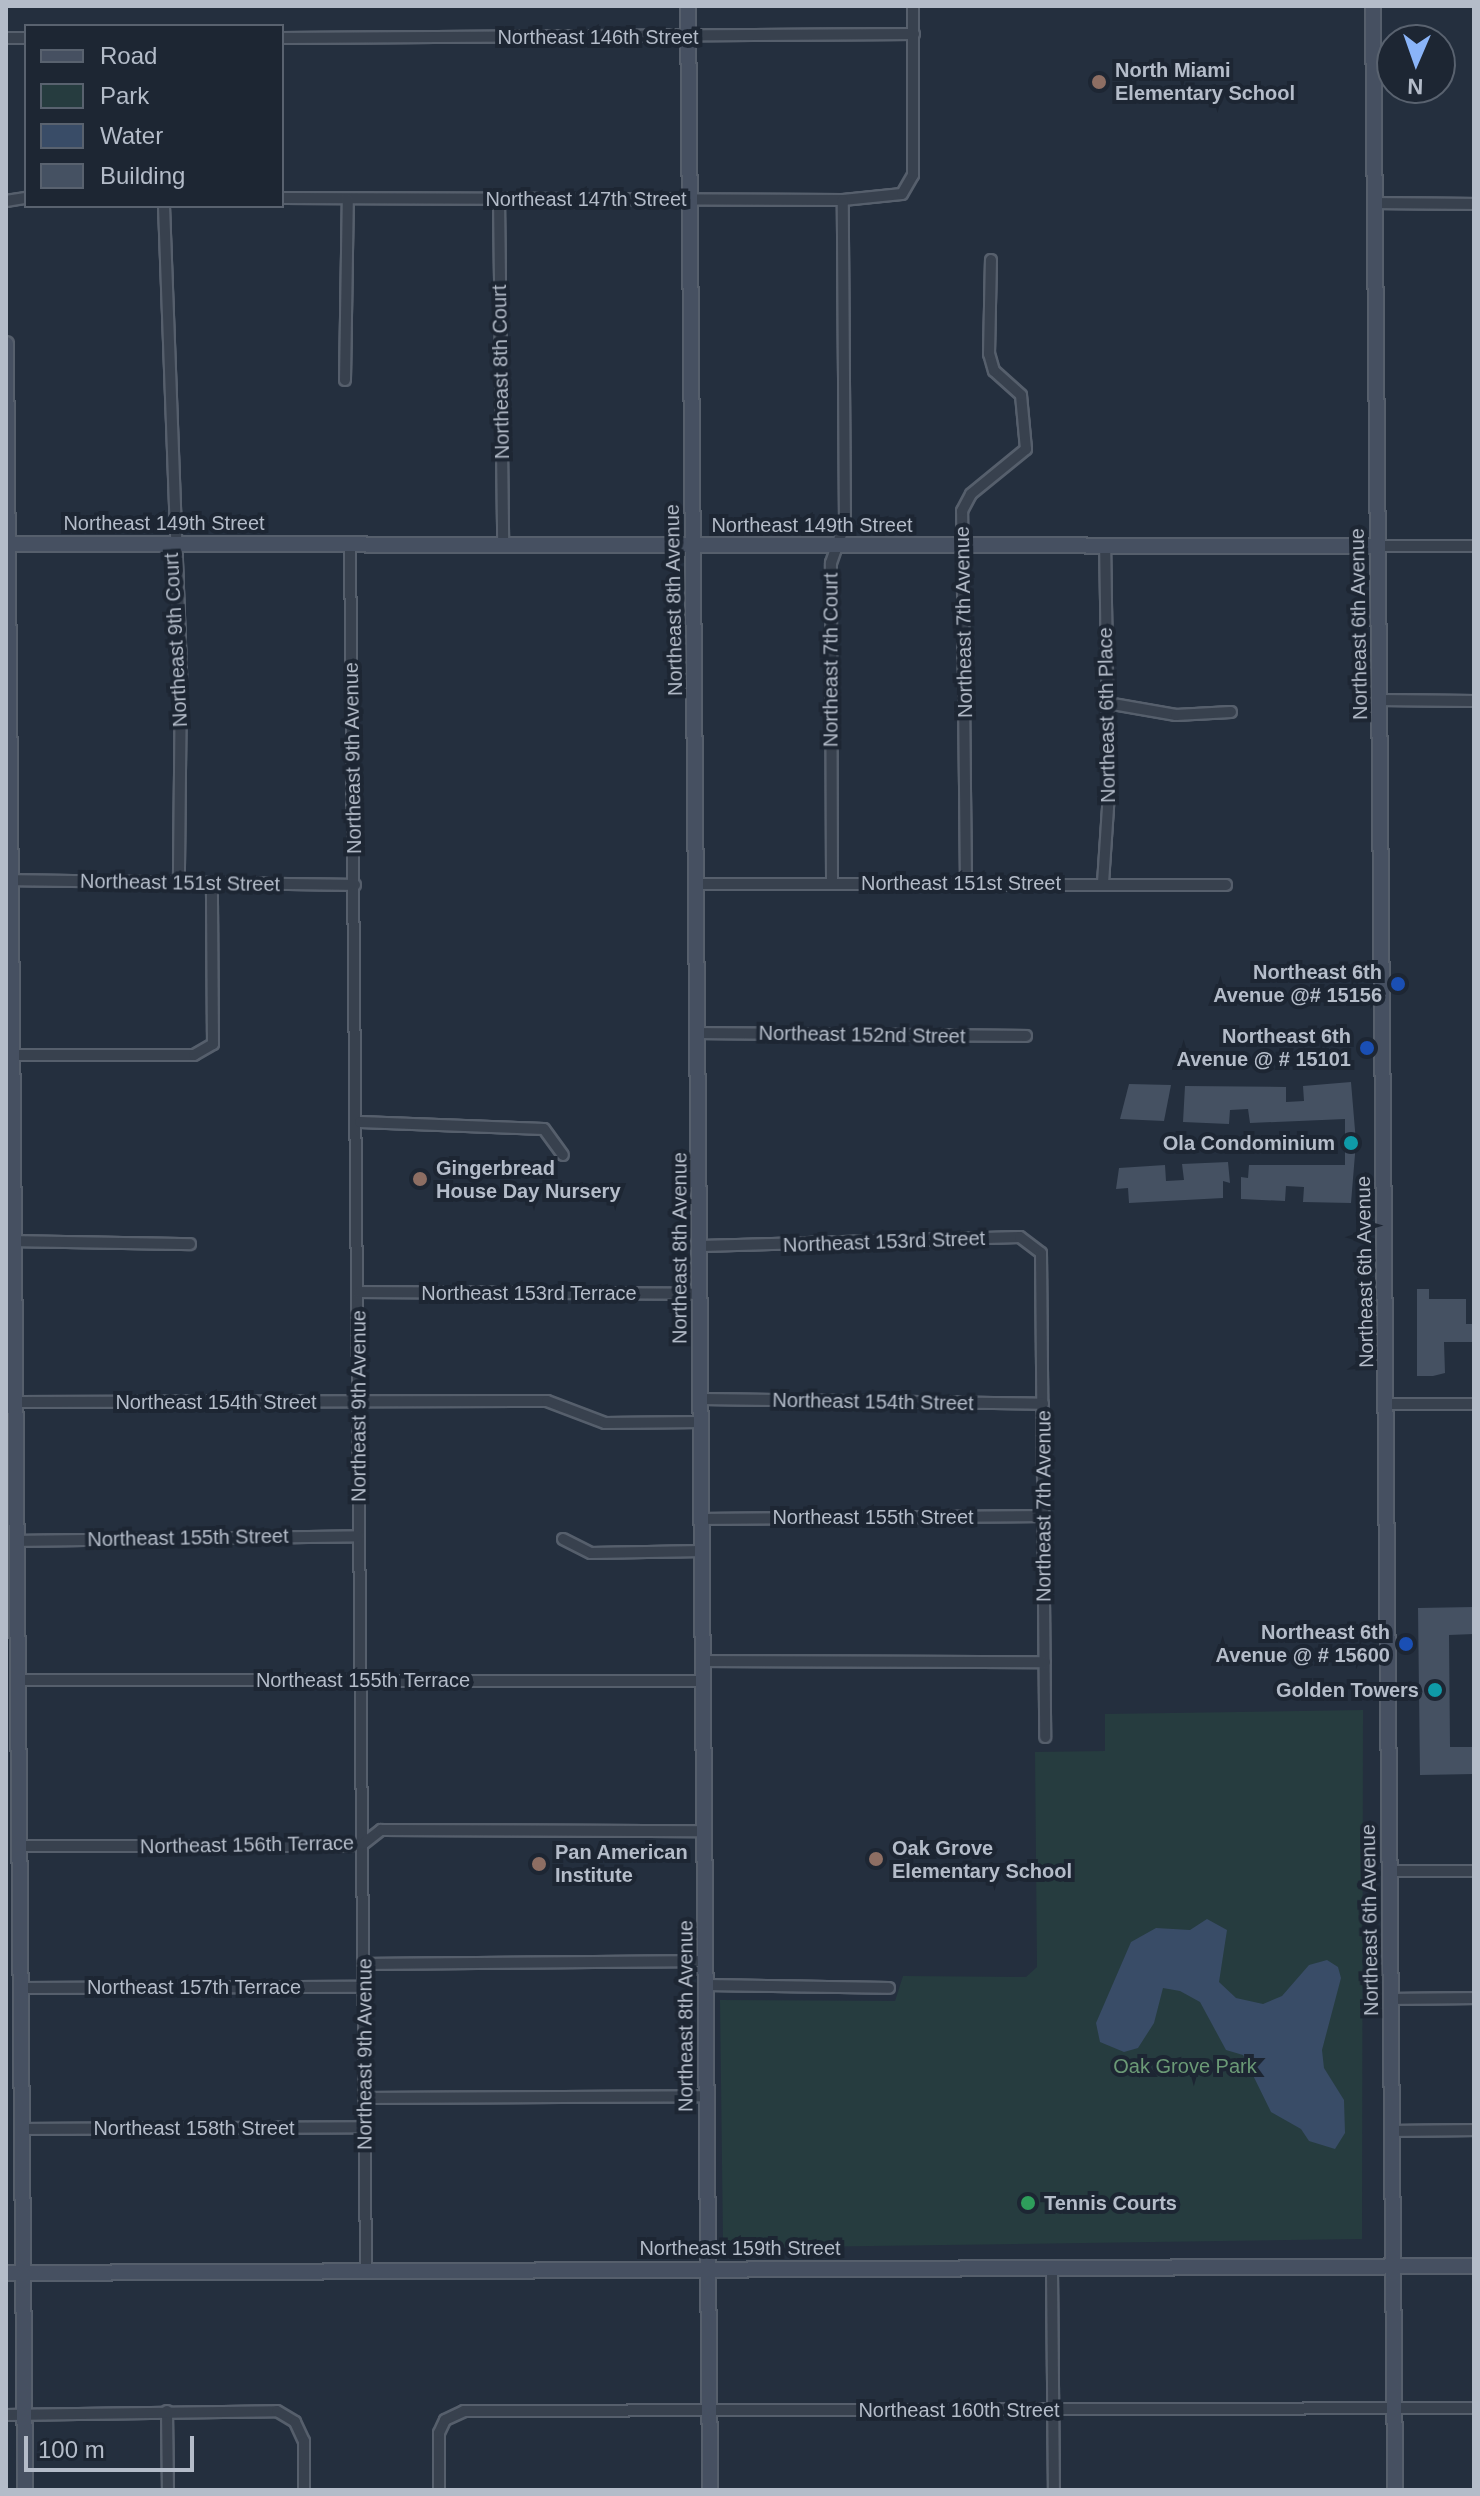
<!DOCTYPE html>
<html>
<head>
<meta charset="utf-8">
<style>
  body { margin:0 }
  #map { position:relative; width:1480px; height:2496px; overflow:hidden; background:#242f3e; font-family:Helvetica,sans-serif }
  div>[style] { position:absolute }
  .green>* { inset:0; background:#263c3f }
  .water>* { inset:0; background:#394c67 }
  .building>* { inset:0; background:#455162 }
  .roads { filter:drop-shadow(2px 0 #565f6c) drop-shadow(-2px 0 #565f6c) drop-shadow(0 2px #565f6c) drop-shadow(0 -2px #565f6c) }
  .street>* { height:10px; margin:-5px; padding:0 5px; transform-origin:5px; border-radius:5px; background:#38414e }
  .secondary>* { height:14px; margin:-7px; padding:0 7px; transform-origin:7px; border-radius:7px; background:#465061 }
  .dots>* { width:22px; height:22px; translate:-50% -50%; box-sizing:border-box; border:4px solid #1d2633; border-radius:50% }
  span { translate:-50% -50%; white-space:nowrap; text-align:center; line-height:1.15; -webkit-text-stroke:8px #1d2633; paint-order:stroke }
  .street-label { font-size:20px; color:#b4bcc9 }
  .poi-label { font-size:20px; color:#b4bcc9; font-weight:700 }
  .left { translate:0 -50%; text-align:left }
  .right { translate:-100% -50%; text-align:right }
  .park-label { font-size:20px; color:#6b9a76 }
  .frame { position:absolute; inset:0; border:8px solid #b4bcc9; pointer-events:none }
  .legend { position:absolute; left:24px; top:24px; width:260px; height:184px; box-sizing:border-box; background:#1d2633; border:2px solid #59626f; margin:0; padding:10px 14px; list-style:none; font-size:24px; color:#b4bcc9 }
  .legend li { display:flex; align-items:center; gap:16px; height:40px }
  .legend b { width:40px; border:2px solid #59626f }
  .north { position:absolute; left:1376px; top:24px; width:80px; height:80px; box-sizing:border-box; background:#1d2633; border:2px solid #59626f; border-radius:50%; rotate:182deg; font-size:22px; font-weight:700; line-height:32px; text-align:center; color:#b4bcc9 }
  .north::after { content:''; display:block; margin:auto; width:28px; height:36px; background:#8ab4f8; clip-path:polygon(50% 0,100% 100%,50% 72%,0 100%) }
  .scale { position:absolute; left:24px; top:2436px; width:170px; height:36px; box-sizing:border-box; border:4px solid #b4bcc9; border-top:0; padding-left:10px; font-size:24px; line-height:28px; white-space:nowrap; color:#b4bcc9; -webkit-text-stroke:6px #1d2633; paint-order:stroke }
</style>
</head>
<body>
<div id="map">
  <div class="green">
    <div style="clip-path:polygon(1363px 1710px,1362px 2239px,731px 2248px,723px 2242px,720px 2000px,895px 2001px,903px 1976px,1026px 1977px,1037px 1967px,1035px 1752px,1105px 1751px,1105px 1714px)"></div>
  </div>
  <div class="water">
    <div style="clip-path:polygon(1207px 1919px,1227px 1930px,1219px 1982px,1236px 1998px,1263px 2004px,1282px 1996px,1309px 1965px,1327px 1960px,1338px 1967px,1341px 1978px,1322px 2050px,1324px 2068px,1344px 2100px,1345px 2133px,1335px 2149px,1309px 2141px,1301px 2129px,1271px 2112px,1243px 2055px,1226px 2050px,1200px 2002px,1180px 1991px,1163px 1988px,1154px 2023px,1138px 2048px,1124px 2052px,1100px 2042px,1096px 2023px,1131px 1942px,1156px 1928px,1190px 1930px)"></div>
  </div>
  <div class="building">
    <div style="clip-path:polygon(1351px 1082px,1356px 1142px,1351px 1203px,1303px 1202px,1304px 1187px,1286px 1186px,1285px 1201px,1241px 1199px,1241px 1177px,1248px 1178px,1249px 1165px,1345px 1165px,1345px 1119px,1250px 1123px,1248px 1109px,1230px 1110px,1229px 1124px,1183px 1122px,1185px 1086px,1286px 1087px,1286px 1102px,1304px 1101px,1303px 1086px)"></div>
    <div style="clip-path:polygon(1129px 1084px,1171px 1085px,1164px 1121px,1120px 1119px)"></div>
    <div style="clip-path:polygon(1228px 1162px,1230px 1183px,1223px 1181px,1223px 1198px,1129px 1203px,1128px 1188px,1116px 1189px,1119px 1168px,1165px 1165px,1166px 1181px,1184px 1180px,1182px 1164px)"></div>
    <div style="clip-path:polygon(1417px 1289px,1429px 1289px,1429px 1299px,1466px 1299px,1466px 1324px,1474px 1324px,1474px 1342px,1444px 1342px,1445px 1373px,1433px 1376px,1417px 1376px)"></div>
    <div style="clip-path:polygon(1474px 1607px,1474px 1634px,1449px 1635px,1450px 1747px,1474px 1747px,1474px 1774px,1420px 1775px,1418px 1608px)"></div>
  </div>
  <div class="roads">
    <div class="street">
      <div style="left:6px;top:38px;width:20px"></div>
      <div style="left:282px;top:38px;width:632px;rotate:-0.36deg"></div>
      <div style="left:282px;top:198px;width:561px;rotate:0.2deg"></div>
      <div style="left:843px;top:200px;width:59px;rotate:-5.8deg"></div>
      <div style="left:902px;top:194px;width:22px;rotate:-60deg"></div>
      <div style="left:913px;top:175px;width:169px;rotate:-90deg"></div>
      <div style="left:499px;top:199px;width:346px;rotate:89.3deg"></div>
      <div style="left:6px;top:201px;width:20px;rotate:-9deg"></div>
      <div style="left:1376px;top:203px;width:98px;rotate:0.6deg"></div>
      <div style="left:164px;top:206px;width:471px;rotate:87.9deg"></div>
      <div style="left:181px;top:677px;width:206px;rotate:90.6deg"></div>
      <div style="left:345px;top:380px;width:181px;rotate:-89.1deg"></div>
      <div style="left:350px;top:543px;width:1726px;rotate:89.47deg"></div>
      <div style="left:1378px;top:546px;width:96px"></div>
      <div style="left:1379px;top:700px;width:95px;rotate:0.6deg"></div>
      <div style="left:1107px;top:703px;width:70px;rotate:9.9deg"></div>
      <div style="left:1176px;top:715px;width:55px;rotate:-3.1deg"></div>
      <div style="left:6px;top:880px;width:349px;rotate:0.8deg"></div>
      <div style="left:832px;top:882px;width:319px;rotate:-90.2deg"></div>
      <div style="left:831px;top:563px;width:42px;rotate:-70.7deg"></div>
      <div style="left:845px;top:523px;width:323px;rotate:-90.4deg"></div>
      <div style="left:966px;top:883px;width:372px;rotate:-90.6deg"></div>
      <div style="left:962px;top:511px;width:19px;rotate:-62deg"></div>
      <div style="left:971px;top:494px;width:71px;rotate:-39.3deg"></div>
      <div style="left:1026px;top:449px;width:54px;rotate:-95.3deg"></div>
      <div style="left:1021px;top:395px;width:36px;rotate:-138deg"></div>
      <div style="left:994px;top:371px;width:18px;rotate:-106deg"></div>
      <div style="left:989px;top:354px;width:94px;rotate:-88.8deg"></div>
      <div style="left:1103px;top:883px;width:90px;rotate:-86.2deg"></div>
      <div style="left:1109px;top:793px;width:248px;rotate:-90.9deg"></div>
      <div style="left:696px;top:884px;width:530px;rotate:0.11deg"></div>
      <div style="left:698px;top:1033px;width:328px;rotate:0.5deg"></div>
      <div style="left:12px;top:1055px;width:182px"></div>
      <div style="left:194px;top:1055px;width:22px;rotate:-30deg"></div>
      <div style="left:213px;top:1044px;width:160px;rotate:-90.4deg"></div>
      <div style="left:360px;top:1122px;width:184px;rotate:2.2deg"></div>
      <div style="left:544px;top:1129px;width:32px;rotate:54deg"></div>
      <div style="left:13px;top:1241px;width:177px;rotate:1deg"></div>
      <div style="left:701px;top:1246px;width:319px;rotate:-1.6deg"></div>
      <div style="left:1020px;top:1237px;width:26px;rotate:37deg"></div>
      <div style="left:1041px;top:1253px;width:484px;rotate:89.5deg"></div>
      <div style="left:359px;top:1292px;width:340px;rotate:0.3deg"></div>
      <div style="left:702px;top:1399px;width:341px;rotate:0.8deg"></div>
      <div style="left:14px;top:1402px;width:533px;rotate:-0.11deg"></div>
      <div style="left:547px;top:1401px;width:62px;rotate:20.8deg"></div>
      <div style="left:605px;top:1423px;width:97px;rotate:-0.6deg"></div>
      <div style="left:1387px;top:1404px;width:87px"></div>
      <div style="left:703px;top:1519px;width:340px;rotate:-0.5deg"></div>
      <div style="left:563px;top:1539px;width:31px;rotate:27deg"></div>
      <div style="left:591px;top:1553px;width:112px;rotate:-1deg"></div>
      <div style="left:16px;top:1541px;width:343px;rotate:-0.8deg"></div>
      <div style="left:703px;top:1661px;width:342px;rotate:0.2deg"></div>
      <div style="left:22px;top:1680px;width:682px;rotate:0.08deg"></div>
      <div style="left:23px;top:1846px;width:322px"></div>
      <div style="left:345px;top:1846px;width:18px;rotate:-6deg"></div>
      <div style="left:363px;top:1844px;width:23px;rotate:-38deg"></div>
      <div style="left:381px;top:1830px;width:325px;rotate:0.2deg"></div>
      <div style="left:1388px;top:1871px;width:86px"></div>
      <div style="left:365px;top:1964px;width:341px;rotate:-0.5deg"></div>
      <div style="left:706px;top:1985px;width:183px;rotate:0.9deg"></div>
      <div style="left:22px;top:1988px;width:343px;rotate:-0.2deg"></div>
      <div style="left:1392px;top:1999px;width:82px;rotate:-0.7deg"></div>
      <div style="left:366px;top:2098px;width:340px;rotate:-0.3deg"></div>
      <div style="left:22px;top:2129px;width:344px;rotate:-0.3deg"></div>
      <div style="left:1393px;top:2131px;width:81px;rotate:-0.7deg"></div>
      <div style="left:1052px;top:2269px;width:221px;rotate:89.5deg"></div>
      <div style="left:167px;top:2411px;width:79px;rotate:89.3deg"></div>
      <div style="left:6px;top:2415px;width:271px;rotate:-0.8deg"></div>
      <div style="left:277px;top:2411px;width:21px;rotate:31deg"></div>
      <div style="left:295px;top:2422px;width:21px;rotate:65deg"></div>
      <div style="left:304px;top:2441px;width:49px;rotate:90deg"></div>
      <div style="left:439px;top:2490px;width:57px;rotate:-90deg"></div>
      <div style="left:439px;top:2433px;width:14px;rotate:-65deg"></div>
      <div style="left:445px;top:2420px;width:21px;rotate:-25deg"></div>
      <div style="left:464px;top:2411px;width:1010px;rotate:-0.17deg"></div>
    </div>
    <div class="secondary">
      <div style="left:688px;top:6px;width:2484px;rotate:89.49deg"></div>
      <div style="left:1373px;top:6px;width:2484px;rotate:89.49deg"></div>
      <div style="left:6px;top:344px;width:2146px;rotate:89.49deg"></div>
      <div style="left:6px;top:544px;width:1372px;rotate:0.08deg"></div>
      <div style="left:6px;top:2273px;width:1468px;rotate:-0.27deg"></div>
    </div>
  </div>
  <div class="dots">
    <div style="left:1099px;top:82px;background:#8d6e63"></div>
    <div style="left:1398px;top:984px;background:#1a4fb4"></div>
    <div style="left:1367px;top:1048px;background:#1a4fb4"></div>
    <div style="left:1351px;top:1143px;background:#0f9aa8"></div>
    <div style="left:420px;top:1179px;background:#8d6e63"></div>
    <div style="left:1406px;top:1644px;background:#1a4fb4"></div>
    <div style="left:1435px;top:1690px;background:#0f9aa8"></div>
    <div style="left:876px;top:1859px;background:#8d6e63"></div>
    <div style="left:539px;top:1864px;background:#8d6e63"></div>
    <div style="left:1028px;top:2203px;background:#2e9e5b"></div>
  </div>
  <div class="street-label">
    <span style="left:598px;top:37px">Northeast 146th Street</span>
    <span style="left:586px;top:199px">Northeast 147th Street</span>
    <span style="left:501px;top:372px;rotate:-91deg">Northeast 8th Court</span>
    <span style="left:164px;top:523px">Northeast 149th Street</span>
    <span style="left:812px;top:525px">Northeast 149th Street</span>
    <span style="left:674px;top:600px;rotate:-91deg">Northeast 8th Avenue</span>
    <span style="left:964px;top:622px;rotate:-91deg">Northeast 7th Avenue</span>
    <span style="left:1359px;top:624px;rotate:-91deg">Northeast 6th Avenue</span>
    <span style="left:176px;top:640px;rotate:-93deg">Northeast 9th Court</span>
    <span style="left:831px;top:660px;rotate:-90deg">Northeast 7th Court</span>
    <span style="left:1107px;top:715px;rotate:-91deg">Northeast 6th Place</span>
    <span style="left:353px;top:758px;rotate:-91deg">Northeast 9th Avenue</span>
    <span style="left:180px;top:883px;rotate:1deg">Northeast 151st Street</span>
    <span style="left:961px;top:883px">Northeast 151st Street</span>
    <span style="left:862px;top:1035px;rotate:1deg">Northeast 152nd Street</span>
    <span style="left:884px;top:1242px;rotate:-2deg">Northeast 153rd Street</span>
    <span style="left:680px;top:1248px;rotate:-90deg">Northeast 8th Avenue</span>
    <span style="left:1365px;top:1272px;rotate:-91deg">Northeast 6th Avenue</span>
    <span style="left:529px;top:1293px">Northeast 153rd Terrace</span>
    <span style="left:216px;top:1402px">Northeast 154th Street</span>
    <span style="left:873px;top:1402px;rotate:1deg">Northeast 154th Street</span>
    <span style="left:359px;top:1406px;rotate:-90deg">Northeast 9th Avenue</span>
    <span style="left:1044px;top:1506px;rotate:-90deg">Northeast 7th Avenue</span>
    <span style="left:873px;top:1517px">Northeast 155th Street</span>
    <span style="left:188px;top:1538px;rotate:-1deg">Northeast 155th Street</span>
    <span style="left:363px;top:1680px">Northeast 155th Terrace</span>
    <span style="left:247px;top:1845px;rotate:-1deg">Northeast 156th Terrace</span>
    <span style="left:1370px;top:1920px;rotate:-91deg">Northeast 6th Avenue</span>
    <span style="left:194px;top:1987px">Northeast 157th Terrace</span>
    <span style="left:686px;top:2016px;rotate:-90deg">Northeast 8th Avenue</span>
    <span style="left:365px;top:2054px;rotate:-90deg">Northeast 9th Avenue</span>
    <span style="left:194px;top:2128px">Northeast 158th Street</span>
    <span style="left:740px;top:2248px">Northeast 159th Street</span>
    <span style="left:959px;top:2410px">Northeast 160th Street</span>
  </div>
  <div class="poi-label">
    <span class="left" style="left:1115px;top:82px">North Miami<br>Elementary School</span>
    <span class="right" style="left:1382px;top:984px">Northeast 6th<br>Avenue @# 15156</span>
    <span class="right" style="left:1351px;top:1048px">Northeast 6th<br>Avenue @ # 15101</span>
    <span class="right" style="left:1335px;top:1143px">Ola Condominium</span>
    <span class="left" style="left:436px;top:1180px">Gingerbread<br>House Day Nursery</span>
    <span class="right" style="left:1390px;top:1644px">Northeast 6th<br>Avenue @ # 15600</span>
    <span class="right" style="left:1419px;top:1690px">Golden Towers</span>
    <span class="left" style="left:892px;top:1860px">Oak Grove<br>Elementary School</span>
    <span class="left" style="left:555px;top:1864px">Pan American<br>Institute</span>
    <span class="left" style="left:1044px;top:2203px">Tennis Courts</span>
  </div>
  <div class="park-label">
    <span style="left:1185px;top:2066px">Oak Grove Park</span>
  </div>
  <div class="frame"></div>
  <ul class="legend">
  <li><b style="height:10px;background:#465061"></b>Road</li>
  <li><b style="height:22px;background:#263c3f"></b>Park</li>
  <li><b style="height:22px;background:#394c67"></b>Water</li>
  <li><b style="height:22px;background:#455162"></b>Building</li>
  </ul>
  <div class="north">N</div>
  <div class="scale">100 m</div>
</div>
</body>
</html>
